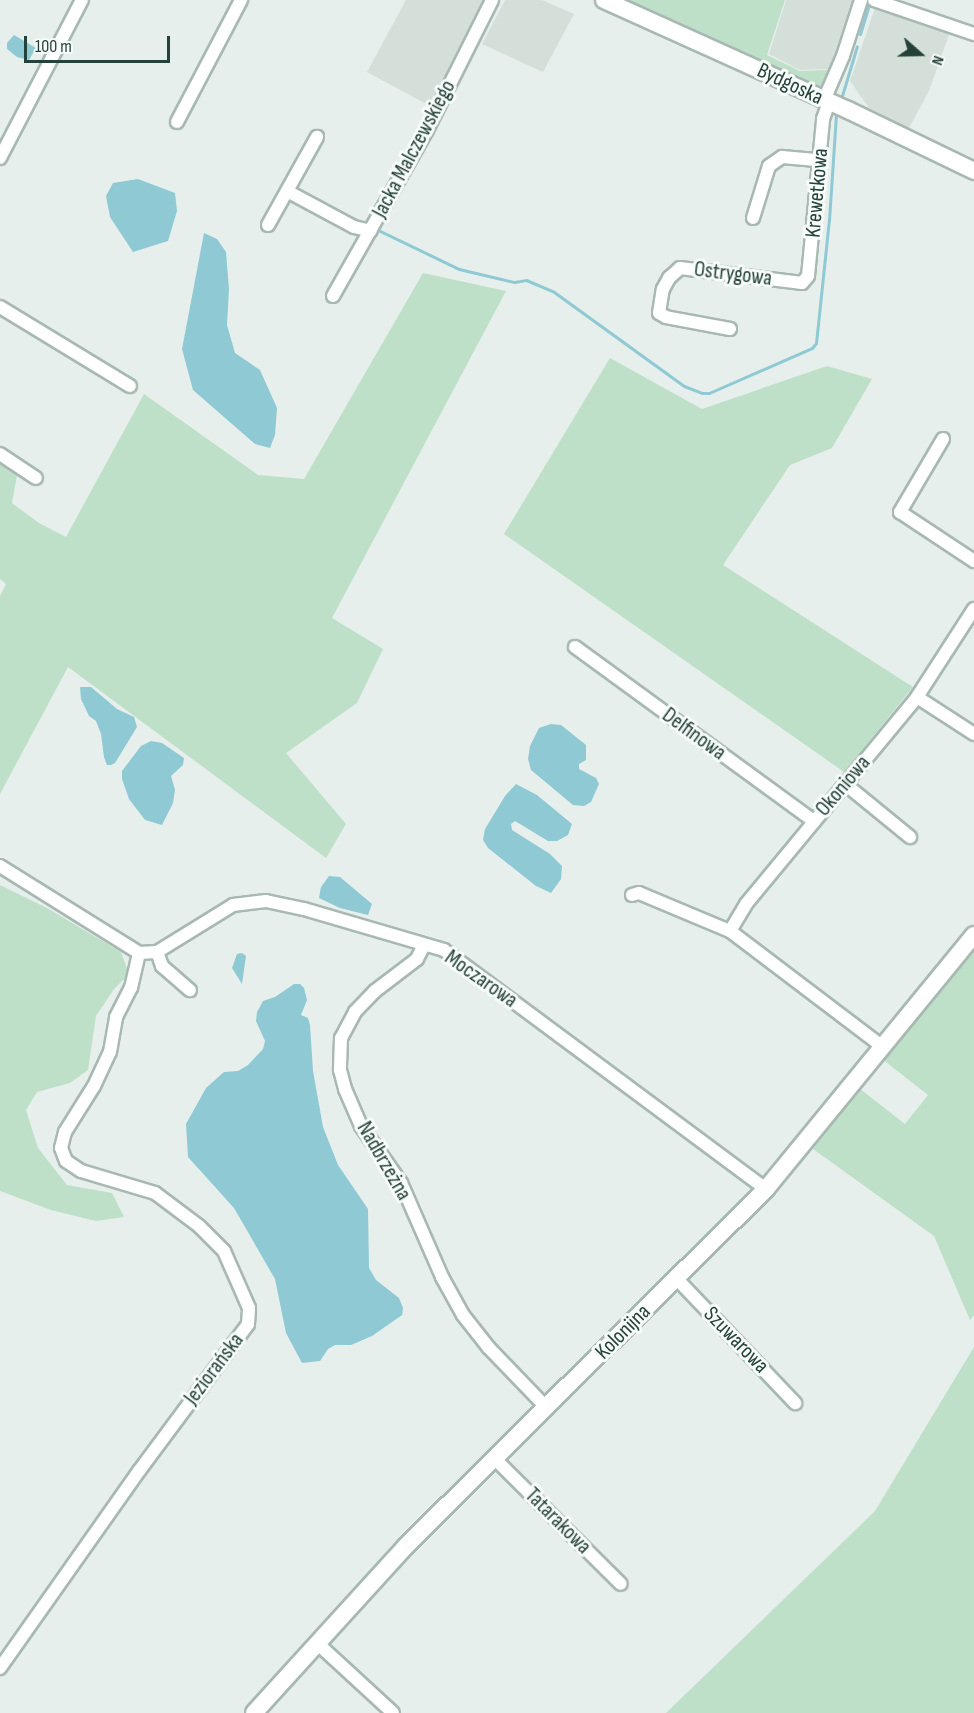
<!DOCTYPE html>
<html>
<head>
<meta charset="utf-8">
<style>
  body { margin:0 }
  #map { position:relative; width:974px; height:1713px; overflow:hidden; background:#e6efeb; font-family:"Sofia Sans Condensed",sans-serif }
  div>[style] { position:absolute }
  .built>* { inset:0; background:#d4dfda }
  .green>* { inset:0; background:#bfe0c8 }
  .water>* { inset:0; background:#8ec9d4 }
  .stream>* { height:3px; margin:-1.5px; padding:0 1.5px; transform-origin:1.5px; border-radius:1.5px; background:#8ec9d4 }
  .roads { filter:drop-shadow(2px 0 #a8b8b2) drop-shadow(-2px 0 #a8b8b2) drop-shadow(0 2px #a8b8b2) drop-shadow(0 -2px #a8b8b2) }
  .street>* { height:12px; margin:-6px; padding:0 6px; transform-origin:6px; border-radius:6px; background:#fff }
  .secondary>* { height:16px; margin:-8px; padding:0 8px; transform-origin:8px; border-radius:8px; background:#fff }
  span { translate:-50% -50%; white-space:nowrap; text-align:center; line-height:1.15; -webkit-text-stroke:6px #f7fbf9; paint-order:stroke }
  .street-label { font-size:22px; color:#24423a }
  .north { position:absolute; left:890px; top:24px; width:60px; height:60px; -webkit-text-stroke:4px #f7fbf9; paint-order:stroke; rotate:110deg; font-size:16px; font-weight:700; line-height:24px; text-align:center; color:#24423a }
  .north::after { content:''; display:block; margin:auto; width:21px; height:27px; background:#24423a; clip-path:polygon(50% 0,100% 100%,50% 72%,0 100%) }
  .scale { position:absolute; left:24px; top:36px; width:146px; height:27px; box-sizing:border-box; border:3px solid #24423a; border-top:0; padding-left:8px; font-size:18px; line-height:21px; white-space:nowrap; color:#24423a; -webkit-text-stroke:4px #f7fbf9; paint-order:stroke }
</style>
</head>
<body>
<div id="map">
  <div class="built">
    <div style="clip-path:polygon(406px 0,488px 0,432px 107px,367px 72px)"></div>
    <div style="clip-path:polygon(505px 0,542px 0,574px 14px,543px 72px,482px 44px)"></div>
    <div style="clip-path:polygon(786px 0,852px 0,830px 69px,800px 70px,769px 54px)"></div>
    <div style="clip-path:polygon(876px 5px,951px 29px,929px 91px,909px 128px,869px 108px,850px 81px)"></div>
  </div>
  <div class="green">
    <div style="clip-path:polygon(608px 0,785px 0,767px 55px,800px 71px,830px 70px,822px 86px,815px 88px)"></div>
    <div style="clip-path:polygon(423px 273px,506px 291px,332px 618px,383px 649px,357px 703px,286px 753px,346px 824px,326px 858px,68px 667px,0 794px,0 596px,6px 584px,0 579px,0 459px,18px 470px,12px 503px,39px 523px,66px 537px,144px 394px,258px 475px,304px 479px)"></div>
    <div style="clip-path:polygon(610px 358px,702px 409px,827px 366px,872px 379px,832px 448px,790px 465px,723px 565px,913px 687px,844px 772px,504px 534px)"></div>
    <div style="clip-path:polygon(0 885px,47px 908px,121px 952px,129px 974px,114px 989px,96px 1016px,88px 1070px,70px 1083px,37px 1092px,26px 1110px,38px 1148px,67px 1185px,112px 1193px,124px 1217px,96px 1221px,51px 1210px,0 1191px)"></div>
    <div style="clip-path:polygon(974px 949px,974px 1315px,970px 1320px,934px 1236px,813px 1149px,859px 1088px,905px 1124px,928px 1095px,882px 1059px)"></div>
    <div style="clip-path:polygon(974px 1347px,974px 1713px,666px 1713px,875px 1511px)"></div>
  </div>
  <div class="water">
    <div style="clip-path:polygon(14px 35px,36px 48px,29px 60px,17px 57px,7px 49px,7px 43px)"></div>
    <div style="clip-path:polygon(138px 179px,175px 193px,177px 211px,168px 241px,133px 252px,110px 217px,106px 196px,113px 183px)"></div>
    <div style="clip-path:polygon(204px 233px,217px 239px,226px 252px,229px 289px,227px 325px,235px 353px,260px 370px,277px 408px,275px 435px,270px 448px,255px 444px,193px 390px,182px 349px)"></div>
    <div style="clip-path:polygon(80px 687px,91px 687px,117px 709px,134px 717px,137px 727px,115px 763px,111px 765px,107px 765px,104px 757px,101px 734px,96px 721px,89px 716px,81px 699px)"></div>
    <div style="clip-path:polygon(551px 724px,561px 725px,586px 745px,586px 760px,579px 764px,579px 769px,596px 778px,599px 784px,591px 802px,584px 806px,573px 805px,531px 770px,528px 759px,530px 746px,539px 728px)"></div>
    <div style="clip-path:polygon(151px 741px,162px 743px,184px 758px,183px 765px,171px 776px,175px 790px,173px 803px,162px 825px,145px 820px,129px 799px,122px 779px,122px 771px,141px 746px)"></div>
    <div style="clip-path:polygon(516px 784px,537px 795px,572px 824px,568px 835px,557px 841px,548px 841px,515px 821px,511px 824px,512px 830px,550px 854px,562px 866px,561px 879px,551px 893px,536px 886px,488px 848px,483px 840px,485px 829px,505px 796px)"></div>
    <div style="clip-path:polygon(329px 876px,340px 877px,372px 904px,368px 915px,340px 908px,319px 898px,321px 887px)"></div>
    <div style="clip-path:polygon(242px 953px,246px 956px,242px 984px,232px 968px,237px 954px)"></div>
    <div style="clip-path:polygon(294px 984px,300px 984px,304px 988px,307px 1000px,301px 1015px,308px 1018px,310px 1025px,313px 1071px,323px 1127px,338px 1165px,368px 1209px,369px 1268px,376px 1280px,399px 1298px,403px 1308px,402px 1315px,372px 1336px,351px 1345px,335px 1345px,328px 1349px,320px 1361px,302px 1363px,286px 1333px,275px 1279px,234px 1208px,188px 1157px,186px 1124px,206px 1088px,224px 1072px,238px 1071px,248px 1065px,263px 1049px,265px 1041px,256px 1021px,257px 1012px,263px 1001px,275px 997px)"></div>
  </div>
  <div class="stream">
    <div style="left:860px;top:34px;width:30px;rotate:-73deg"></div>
    <div style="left:841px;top:99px;width:55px;rotate:-73.2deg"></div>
    <div style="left:378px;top:230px;width:90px;rotate:25.7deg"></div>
    <div style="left:459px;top:269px;width:57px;rotate:13.3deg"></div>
    <div style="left:514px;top:282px;width:12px;rotate:-9deg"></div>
    <div style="left:526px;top:280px;width:30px;rotate:23deg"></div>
    <div style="left:554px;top:292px;width:160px;rotate:35.9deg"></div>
    <div style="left:684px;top:386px;width:19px;rotate:21deg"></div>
    <div style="left:702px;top:393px;width:7px"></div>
    <div style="left:709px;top:393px;width:112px;rotate:-23.6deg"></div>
    <div style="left:812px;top:348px;width:6px;rotate:-51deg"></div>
    <div style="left:816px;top:343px;width:124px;rotate:-84deg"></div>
    <div style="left:829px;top:220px;width:106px;rotate:-86.2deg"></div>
  </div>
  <div class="roads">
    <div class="street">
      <div style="left:874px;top:0;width:106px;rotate:18.8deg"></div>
      <div style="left:824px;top:100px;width:48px;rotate:-66.6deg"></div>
      <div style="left:843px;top:56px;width:59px;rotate:-72.2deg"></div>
      <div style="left:177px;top:122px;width:138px;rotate:-62.3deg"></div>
      <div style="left:0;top:158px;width:178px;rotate:-62.6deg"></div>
      <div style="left:287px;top:191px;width:76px;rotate:28.2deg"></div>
      <div style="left:354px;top:227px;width:17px;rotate:13deg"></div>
      <div style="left:753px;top:218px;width:54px;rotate:-72.9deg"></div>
      <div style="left:769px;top:166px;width:16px;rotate:-35deg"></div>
      <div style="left:782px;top:157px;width:37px;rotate:5deg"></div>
      <div style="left:268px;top:225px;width:101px;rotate:-60.9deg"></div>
      <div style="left:333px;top:296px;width:191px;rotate:-60.5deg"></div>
      <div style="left:427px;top:130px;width:145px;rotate:-63.4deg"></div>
      <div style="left:0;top:307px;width:152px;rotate:31.3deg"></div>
      <div style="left:730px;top:329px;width:65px;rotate:-169.4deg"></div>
      <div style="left:666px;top:317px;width:8px;rotate:-150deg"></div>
      <div style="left:659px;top:313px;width:24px;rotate:-81deg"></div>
      <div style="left:663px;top:289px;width:13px;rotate:-61deg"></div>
      <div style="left:669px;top:278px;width:15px;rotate:-42deg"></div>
      <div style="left:680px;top:268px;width:123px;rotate:7deg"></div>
      <div style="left:802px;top:283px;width:9px;rotate:-49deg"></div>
      <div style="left:808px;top:276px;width:158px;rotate:-84.5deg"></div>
      <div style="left:823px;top:119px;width:18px;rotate:-71deg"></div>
      <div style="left:943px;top:439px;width:85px;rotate:120.5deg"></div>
      <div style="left:900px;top:512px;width:89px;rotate:33.5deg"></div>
      <div style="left:0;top:454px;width:43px;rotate:33.7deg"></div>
      <div style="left:575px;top:647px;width:296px;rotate:36.1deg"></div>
      <div style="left:917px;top:697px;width:105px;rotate:-57.1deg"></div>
      <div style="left:845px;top:784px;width:84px;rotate:39.2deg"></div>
      <div style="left:0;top:866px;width:164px;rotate:32deg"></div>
      <div style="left:139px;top:953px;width:18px;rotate:-3deg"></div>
      <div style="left:157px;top:952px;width:89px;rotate:-31.7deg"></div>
      <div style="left:233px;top:905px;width:33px;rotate:-7deg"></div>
      <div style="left:266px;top:901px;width:39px;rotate:12deg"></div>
      <div style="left:304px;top:909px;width:146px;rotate:16.3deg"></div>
      <div style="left:444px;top:950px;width:401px;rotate:36.6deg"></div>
      <div style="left:632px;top:895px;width:7px;rotate:-16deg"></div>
      <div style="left:639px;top:893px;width:99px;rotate:22.7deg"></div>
      <div style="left:424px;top:945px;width:16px;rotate:117deg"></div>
      <div style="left:417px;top:959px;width:53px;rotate:142.7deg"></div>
      <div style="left:375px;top:991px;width:29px;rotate:134deg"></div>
      <div style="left:355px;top:1012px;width:30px;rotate:118deg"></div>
      <div style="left:341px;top:1038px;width:32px;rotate:92deg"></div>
      <div style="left:340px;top:1070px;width:20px;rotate:75deg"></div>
      <div style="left:345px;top:1089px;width:40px;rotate:66.6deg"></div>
      <div style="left:361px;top:1126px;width:70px;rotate:54.9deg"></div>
      <div style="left:401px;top:1183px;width:103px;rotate:66.4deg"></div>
      <div style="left:442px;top:1277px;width:43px;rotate:61.1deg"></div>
      <div style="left:463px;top:1315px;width:42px;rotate:51.8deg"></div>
      <div style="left:489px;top:1348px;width:82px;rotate:46deg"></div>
      <div style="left:157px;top:952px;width:15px;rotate:70deg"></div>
      <div style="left:162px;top:966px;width:37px;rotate:41deg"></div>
      <div style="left:883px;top:1047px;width:192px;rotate:-142.8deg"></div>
      <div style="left:730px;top:931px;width:31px;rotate:-59deg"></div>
      <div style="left:746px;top:904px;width:268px;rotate:-50.4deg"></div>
      <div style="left:917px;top:697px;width:68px;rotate:33deg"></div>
      <div style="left:676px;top:1278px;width:173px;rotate:46.4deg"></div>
      <div style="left:495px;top:1459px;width:177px;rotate:44.8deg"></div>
      <div style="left:317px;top:1643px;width:103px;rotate:42.6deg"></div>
      <div style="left:0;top:1668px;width:241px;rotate:-54.8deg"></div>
      <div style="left:139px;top:1471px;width:183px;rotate:-53.4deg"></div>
      <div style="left:248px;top:1324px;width:16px;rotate:-86deg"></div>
      <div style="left:249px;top:1308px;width:62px;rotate:-113.7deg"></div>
      <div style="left:224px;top:1251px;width:35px;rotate:-135deg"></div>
      <div style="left:199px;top:1226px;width:55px;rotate:-143.1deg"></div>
      <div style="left:155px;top:1193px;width:77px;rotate:-163.4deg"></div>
      <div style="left:81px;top:1171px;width:18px;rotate:-146deg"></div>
      <div style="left:66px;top:1161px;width:14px;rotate:-111deg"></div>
      <div style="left:61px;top:1148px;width:16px;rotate:-76deg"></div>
      <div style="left:65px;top:1132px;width:54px;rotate:-57.8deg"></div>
      <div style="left:94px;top:1086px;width:38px;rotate:-65deg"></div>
      <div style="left:110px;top:1052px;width:36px;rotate:-80deg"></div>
      <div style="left:116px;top:1017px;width:33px;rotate:-63deg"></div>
      <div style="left:131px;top:988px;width:36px;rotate:-77deg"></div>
    </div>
    <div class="secondary">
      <div style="left:604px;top:0;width:268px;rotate:24.3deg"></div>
      <div style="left:848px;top:110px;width:140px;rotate:25.8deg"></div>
      <div style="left:254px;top:1713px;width:226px;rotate:-47.7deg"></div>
      <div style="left:406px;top:1546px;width:507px;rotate:-44.76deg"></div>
      <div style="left:766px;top:1189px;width:328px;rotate:-50.7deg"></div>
    </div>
  </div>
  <div class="street-label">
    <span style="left:790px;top:84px;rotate:25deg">Bydgoska</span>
    <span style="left:414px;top:149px;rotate:-62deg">Jacka Malczewskiego</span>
    <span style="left:817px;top:193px;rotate:-85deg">Krewetkowa</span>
    <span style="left:733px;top:274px;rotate:7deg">Ostrygowa</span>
    <span style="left:694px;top:734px;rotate:36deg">Delfinowa</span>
    <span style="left:843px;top:786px;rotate:-50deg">Okoniowa</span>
    <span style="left:481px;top:979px;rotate:35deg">Moczarowa</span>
    <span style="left:384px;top:1161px;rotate:60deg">Nadbrzeżna</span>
    <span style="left:623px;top:1332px;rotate:-45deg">Kolonijna</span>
    <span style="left:736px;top:1340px;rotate:46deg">Szuwarowa</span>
    <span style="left:214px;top:1369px;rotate:-53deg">Jeziorańska</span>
    <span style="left:558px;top:1521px;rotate:45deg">Tatarakowa</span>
  </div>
  <div class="north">N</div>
  <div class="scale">100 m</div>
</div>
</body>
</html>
